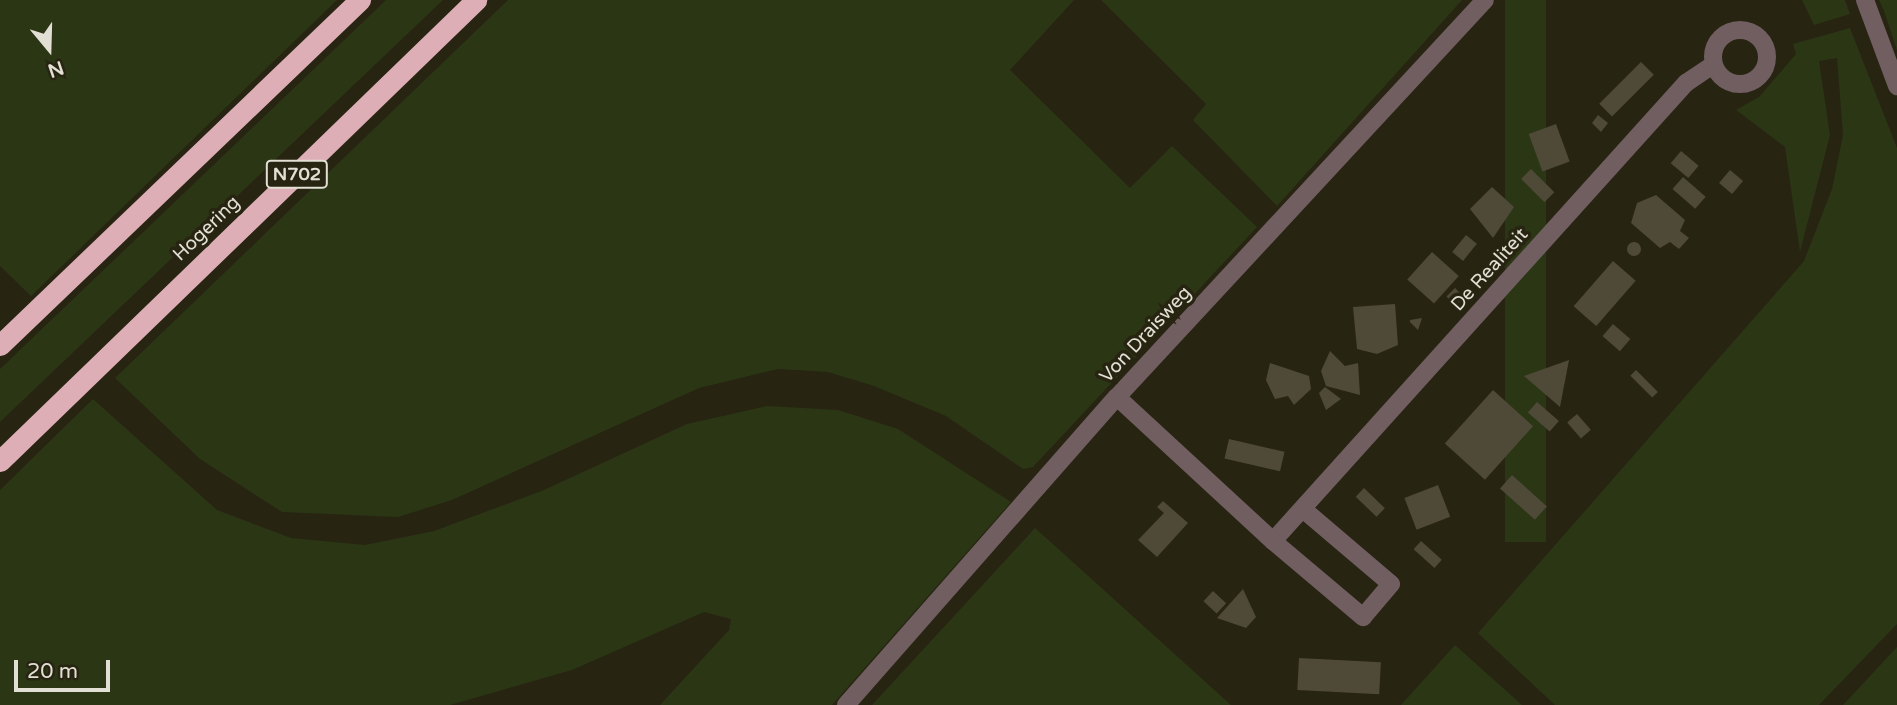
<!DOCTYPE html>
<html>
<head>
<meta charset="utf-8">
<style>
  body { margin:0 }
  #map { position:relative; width:1897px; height:705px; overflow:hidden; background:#282412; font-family:"Varela Round",sans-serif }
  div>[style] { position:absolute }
  .green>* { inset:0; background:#2b3615; transform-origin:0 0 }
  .building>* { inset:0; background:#4e4a37; transform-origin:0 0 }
  .round { border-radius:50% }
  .minor>* { height:18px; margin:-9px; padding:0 9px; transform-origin:9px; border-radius:9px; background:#715e61 }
  .minor>.ring { margin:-9px; padding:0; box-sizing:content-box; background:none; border:18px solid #715e61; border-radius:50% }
  .highway>* { height:21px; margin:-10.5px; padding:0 10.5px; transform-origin:10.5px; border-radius:10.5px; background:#ddaeb6 }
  span { translate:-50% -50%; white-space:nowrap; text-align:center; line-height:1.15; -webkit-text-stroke:7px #282412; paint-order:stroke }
  .shield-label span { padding:2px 5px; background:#282412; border:2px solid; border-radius:5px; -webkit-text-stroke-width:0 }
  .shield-label { font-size:18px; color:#e2e0d4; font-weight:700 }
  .street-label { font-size:19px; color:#e2e0d4 }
  .north { position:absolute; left:14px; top:14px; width:70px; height:70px; -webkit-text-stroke:5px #282412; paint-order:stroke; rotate:161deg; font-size:19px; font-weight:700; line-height:28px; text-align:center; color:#e2e0d4 }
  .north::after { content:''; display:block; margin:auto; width:24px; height:32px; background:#e2e0d4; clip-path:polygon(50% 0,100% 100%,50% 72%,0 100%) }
  .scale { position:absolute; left:14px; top:660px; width:96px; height:32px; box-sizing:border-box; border:4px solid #e2e0d4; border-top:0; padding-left:9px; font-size:21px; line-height:24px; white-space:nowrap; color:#e2e0d4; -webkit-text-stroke:5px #282412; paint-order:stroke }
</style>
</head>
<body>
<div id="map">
  <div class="green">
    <div style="clip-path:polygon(0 0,337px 0,31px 296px,0 266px)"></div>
    <div style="clip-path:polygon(386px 0,443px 0,0 422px,0 369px)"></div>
    <div style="clip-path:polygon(508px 0,1074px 0,1010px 70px,1130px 188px,1172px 146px,1257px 227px,1033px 467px,1023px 469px,946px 416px,874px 386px,828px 372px,778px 369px,699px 388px,452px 500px,398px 517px,282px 512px,200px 459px,115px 378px)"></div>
    <div style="clip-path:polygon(1101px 0,1462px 0,1277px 206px,1193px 120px,1206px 104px)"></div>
    <div style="left:1505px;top:0;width:41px;height:542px"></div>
    <div style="clip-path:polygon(1802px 0,1845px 0,1850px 14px,1814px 25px)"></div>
    <div style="clip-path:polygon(1879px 0,1897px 0,1897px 50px,1884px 11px)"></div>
    <div style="clip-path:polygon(1850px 28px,1897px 148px,1897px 624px,1819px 705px,1555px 705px,1478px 633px,1804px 261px,1832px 189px,1843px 135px,1837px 58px,1819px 61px,1830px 135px,1800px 252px,1785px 147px,1736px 110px,1759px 97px,1796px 54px,1793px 44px)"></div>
    <div style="clip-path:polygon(93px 399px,217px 510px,291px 538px,365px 545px,434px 531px,544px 490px,687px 424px,767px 406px,838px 410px,898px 429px,1011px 502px,832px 705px,660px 705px,729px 630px,731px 619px,704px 612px,572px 670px,450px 705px,0 705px,0 490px)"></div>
    <div style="clip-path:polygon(1035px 528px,1054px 545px,1231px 705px,872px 705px)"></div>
    <div style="clip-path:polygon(1455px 645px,1522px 705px,1401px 705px)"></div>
    <div style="clip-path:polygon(1897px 647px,1897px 705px,1843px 705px)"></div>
  </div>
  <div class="building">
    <div style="left:1641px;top:62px;width:18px;height:59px;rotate:45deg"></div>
    <div style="clip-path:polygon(1598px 115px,1608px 123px,1601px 132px,1592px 123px)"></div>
    <div style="left:1556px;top:124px;width:40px;height:29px;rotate:70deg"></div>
    <div style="left:1681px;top:151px;width:23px;height:16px;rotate:40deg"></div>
    <div style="left:1531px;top:169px;width:33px;height:14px;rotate:45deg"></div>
    <div style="left:1730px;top:170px;width:17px;height:17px;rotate:40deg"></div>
    <div style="left:1683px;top:177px;width:30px;height:16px;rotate:41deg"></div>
    <div style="clip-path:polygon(1492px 187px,1514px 207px,1493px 238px,1470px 209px)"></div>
    <div style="clip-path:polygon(1656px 195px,1685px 220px,1680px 231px,1689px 238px,1679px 249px,1670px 242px,1660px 248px,1631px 223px,1637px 203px)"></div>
    <div style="left:1466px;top:235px;width:14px;height:22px;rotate:39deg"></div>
    <div class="round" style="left:1627px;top:242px;width:14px;height:14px"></div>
    <div style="left:1432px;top:252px;width:36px;height:37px;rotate:42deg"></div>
    <div style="left:1613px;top:261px;width:30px;height:60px;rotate:41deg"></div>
    <div style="left:1455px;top:288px;width:13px;height:12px;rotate:45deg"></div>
    <div style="clip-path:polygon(1395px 304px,1398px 345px,1377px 354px,1357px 349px,1353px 307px)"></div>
    <div style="clip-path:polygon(1422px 318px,1418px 330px,1410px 322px,1410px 320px)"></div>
    <div style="left:1613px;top:324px;width:23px;height:16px;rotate:41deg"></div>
    <div style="clip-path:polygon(1330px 351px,1345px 366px,1358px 363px,1360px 395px,1326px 386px,1321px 371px)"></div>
    <div style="clip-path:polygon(1569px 360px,1560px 407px,1524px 376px)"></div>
    <div style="clip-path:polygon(1270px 363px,1309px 376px,1311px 389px,1294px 405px,1288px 396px,1275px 399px,1266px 380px)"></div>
    <div style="left:1636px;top:370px;width:31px;height:8px;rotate:45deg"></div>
    <div style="clip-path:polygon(1325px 387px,1341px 399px,1326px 410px,1319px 393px)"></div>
    <div style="left:1493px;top:390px;width:54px;height:72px;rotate:42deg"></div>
    <div style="left:1537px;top:402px;width:29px;height:14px;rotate:41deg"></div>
    <div style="left:1577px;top:414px;width:21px;height:13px;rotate:49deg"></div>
    <div style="left:1229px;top:439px;width:57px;height:20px;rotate:13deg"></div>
    <div style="left:1512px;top:475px;width:47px;height:18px;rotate:42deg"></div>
    <div style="left:1438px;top:485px;width:34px;height:36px;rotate:69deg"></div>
    <div style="left:1364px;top:488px;width:29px;height:12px;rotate:44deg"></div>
    <div style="clip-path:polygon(1163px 501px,1188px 523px,1157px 557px,1138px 540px,1164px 513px,1157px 507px)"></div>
    <div style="left:1421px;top:541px;width:28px;height:11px;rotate:42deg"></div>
    <div style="clip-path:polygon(1243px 589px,1256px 617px,1246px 628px,1217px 618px)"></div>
    <div style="left:1213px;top:591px;width:18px;height:14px;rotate:43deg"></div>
    <div style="left:1299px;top:658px;width:82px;height:32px;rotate:3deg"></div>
  </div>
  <div class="minor">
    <div style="left:1865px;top:0;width:92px;rotate:69.6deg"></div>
    <div class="ring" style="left:1713px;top:30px;width:36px;height:36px"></div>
    <div style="left:1117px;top:397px;width:212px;rotate:42.7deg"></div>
    <div style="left:1273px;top:541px;width:617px;rotate:-47.96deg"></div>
    <div style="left:1686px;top:83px;width:32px;rotate:-34deg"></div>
    <div style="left:1273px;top:541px;width:118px;rotate:40.2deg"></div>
    <div style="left:1363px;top:617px;width:43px;rotate:-49.7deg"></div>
    <div style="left:1391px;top:584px;width:116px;rotate:-139.6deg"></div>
    <div style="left:846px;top:705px;width:410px;rotate:-48.7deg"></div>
    <div style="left:1117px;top:397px;width:541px;rotate:-47.17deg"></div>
  </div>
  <div class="highway">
    <div style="left:0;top:345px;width:499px;rotate:-43.8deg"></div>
    <div style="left:0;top:461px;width:663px;rotate:-44.08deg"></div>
  </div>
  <div class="shield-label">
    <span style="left:297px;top:174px">N702</span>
  </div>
  <div class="street-label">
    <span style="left:207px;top:229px;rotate:-44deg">Hogering</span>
    <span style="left:1490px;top:270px;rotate:-48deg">De Realiteit</span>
    <span style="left:1146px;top:335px;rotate:-47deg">Von Draisweg</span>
  </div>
  <div class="north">N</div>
  <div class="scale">20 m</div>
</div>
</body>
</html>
